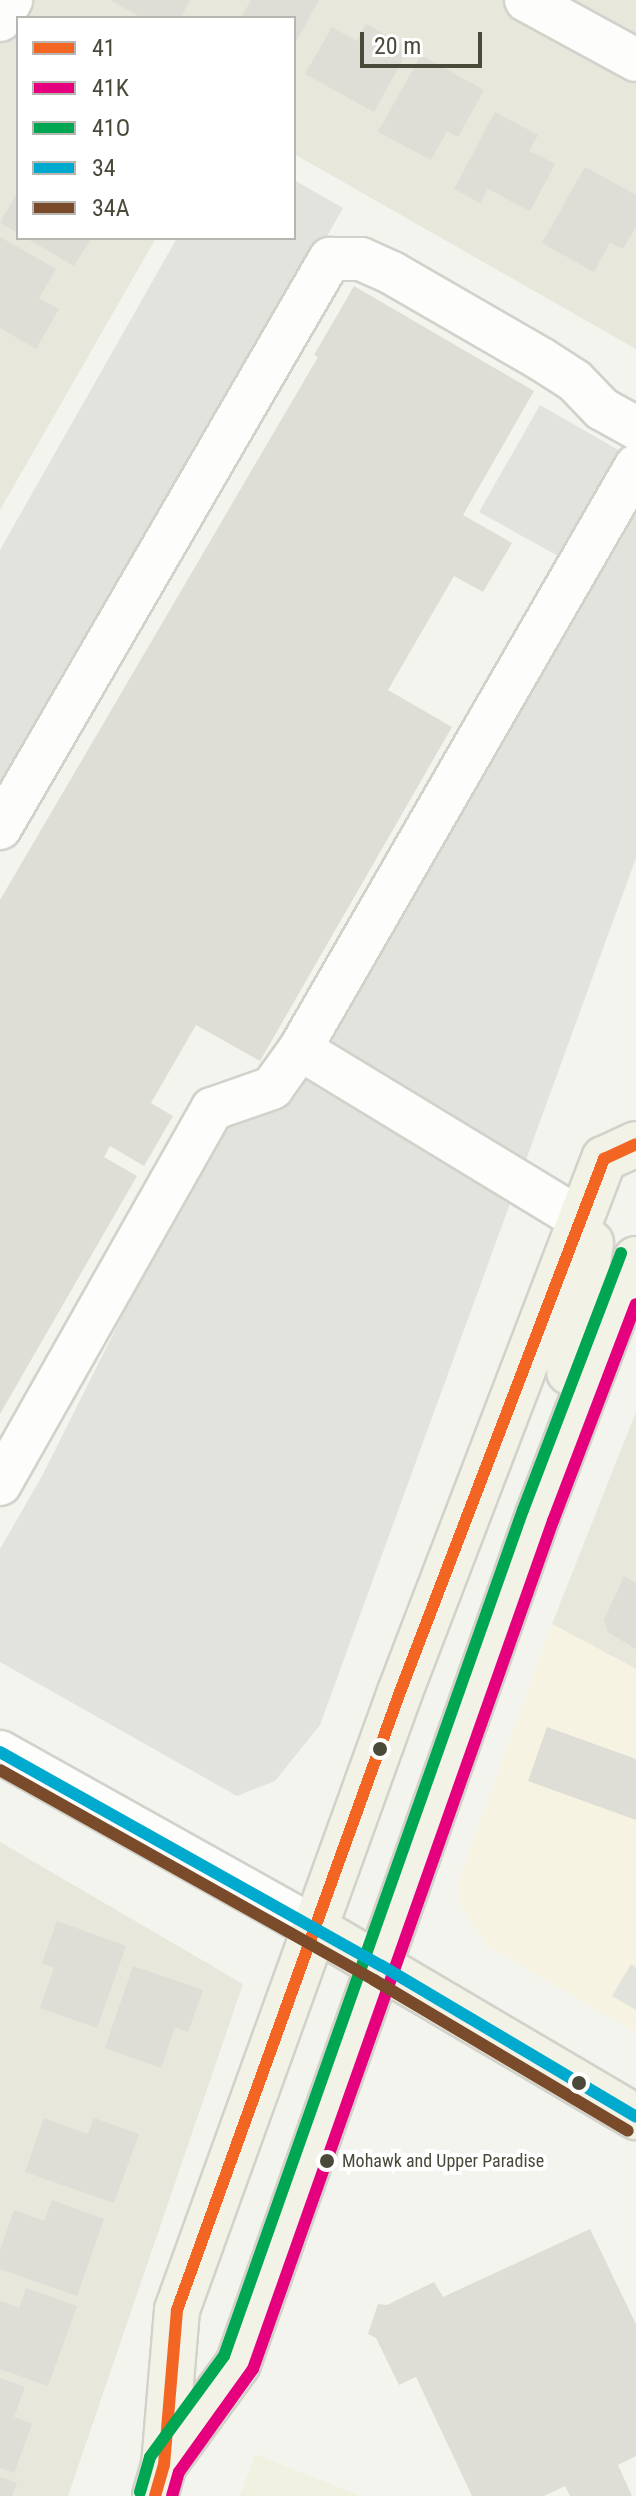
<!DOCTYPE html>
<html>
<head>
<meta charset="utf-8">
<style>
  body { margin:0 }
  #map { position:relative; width:636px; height:2496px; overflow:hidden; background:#f4f4ee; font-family:"Roboto Condensed",sans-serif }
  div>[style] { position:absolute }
  .residential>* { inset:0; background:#e7e7dc }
  .commercial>* { inset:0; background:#f6f3e2 }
  .education>* { inset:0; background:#f1f1e1 }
  .parking>* { inset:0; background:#e3e3de }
  .building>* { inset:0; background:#deddd6 }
  .roads { filter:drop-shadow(2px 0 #d2d2cb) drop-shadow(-2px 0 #d2d2cb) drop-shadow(0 2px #d2d2cb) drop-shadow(0 -2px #d2d2cb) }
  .minor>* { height:42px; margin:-21px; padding:0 21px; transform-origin:21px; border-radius:21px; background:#fdfdfc }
  .major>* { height:44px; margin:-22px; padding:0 22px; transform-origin:22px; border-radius:22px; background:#f2f2e6 }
  .bus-1>* { height:12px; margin:-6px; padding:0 6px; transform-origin:6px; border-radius:6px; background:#f26522 }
  .bus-2>* { height:12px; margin:-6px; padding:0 6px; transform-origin:6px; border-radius:6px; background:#e5007d }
  .bus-3>* { height:12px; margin:-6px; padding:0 6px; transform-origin:6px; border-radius:6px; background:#00a651 }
  .bus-4>* { height:12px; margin:-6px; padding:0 6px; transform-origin:6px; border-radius:6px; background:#00a9ce }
  .bus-5>* { height:12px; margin:-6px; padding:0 6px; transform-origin:6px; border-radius:6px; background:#7a4b2a }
  .dots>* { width:22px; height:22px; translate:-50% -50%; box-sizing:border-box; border:4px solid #fff; border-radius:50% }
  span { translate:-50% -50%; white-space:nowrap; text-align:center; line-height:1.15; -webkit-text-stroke:8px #fff; paint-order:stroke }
  .bus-label { font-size:18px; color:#4b4939 }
  .left { translate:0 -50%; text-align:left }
  .legend { position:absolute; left:16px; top:16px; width:280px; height:224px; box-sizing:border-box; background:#fff; border:2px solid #b7b6b0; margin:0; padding:10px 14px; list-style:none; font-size:24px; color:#4b4939 }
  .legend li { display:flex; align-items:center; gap:16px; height:40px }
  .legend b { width:40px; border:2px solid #b7b6b0 }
  .scale { position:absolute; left:360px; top:32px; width:122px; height:36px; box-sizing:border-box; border:4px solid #4b4939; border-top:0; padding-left:10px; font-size:24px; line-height:28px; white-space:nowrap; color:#4b4939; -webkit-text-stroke:6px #fff; paint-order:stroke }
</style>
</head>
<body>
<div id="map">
  <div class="residential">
    <div style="clip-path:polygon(0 0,636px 0,636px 349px,294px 154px,294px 18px,18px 18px,18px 238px,156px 238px,0 510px)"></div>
    <div style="clip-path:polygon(636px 1412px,636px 1669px,552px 1624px)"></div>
    <div style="clip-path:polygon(0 1842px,243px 1984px,68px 2496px,0 2496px)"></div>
  </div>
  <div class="commercial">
    <div style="clip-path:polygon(552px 1624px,636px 1669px,636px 2033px,485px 1944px,460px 1905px,458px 1882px)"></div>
  </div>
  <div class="education">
    <div style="clip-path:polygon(255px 2454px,361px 2496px,240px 2496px)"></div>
  </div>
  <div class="parking">
    <div style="clip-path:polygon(294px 180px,343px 208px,0 815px,0 550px,177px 238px,294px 238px)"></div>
    <div style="clip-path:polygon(540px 405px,636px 460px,636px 858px,320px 1725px,275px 1781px,237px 1796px,0 1662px,0 1549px,42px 1476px,220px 1121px,271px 1074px,576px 566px,479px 512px)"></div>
    <div style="clip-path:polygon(631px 1964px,636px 1967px,636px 2010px,612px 1996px)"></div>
  </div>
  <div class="building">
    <div style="clip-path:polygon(110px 0,190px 0,180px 18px,142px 18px)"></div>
    <div style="clip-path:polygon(251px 0,319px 0,294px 45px,294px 18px,241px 18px)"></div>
    <div style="clip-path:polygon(366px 24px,409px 48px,374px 112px,305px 74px,332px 27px,357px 41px)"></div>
    <div style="clip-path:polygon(421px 55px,484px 90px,458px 137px,447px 131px,431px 160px,378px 132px)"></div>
    <div style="clip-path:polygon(495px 112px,538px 135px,529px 151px,555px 164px,530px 211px,488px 189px,480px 203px,454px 189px)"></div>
    <div style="clip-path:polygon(585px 167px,636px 195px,636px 226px,623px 249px,610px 242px,594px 272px,542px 243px)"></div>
    <div style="clip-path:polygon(18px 191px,18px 233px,0 223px)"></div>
    <div style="clip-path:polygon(0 237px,56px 269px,39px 298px,59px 309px,36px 349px,0 328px)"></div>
    <div style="clip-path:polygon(26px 238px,91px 238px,74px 266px)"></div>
    <div style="clip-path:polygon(354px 286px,534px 391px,463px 515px,512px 543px,483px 592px,454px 576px,388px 690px,452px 727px,260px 1061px,196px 1025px,151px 1103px,173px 1116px,144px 1166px,110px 1146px,104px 1157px,137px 1176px,0 1414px,0 900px,318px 357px,314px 355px)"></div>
    <div style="clip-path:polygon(624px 1576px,636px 1583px,636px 1649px,608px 1632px,604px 1620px)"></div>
    <div style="clip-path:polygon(547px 1727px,636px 1759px,636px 1820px,528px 1781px)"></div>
    <div style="clip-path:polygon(57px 1921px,126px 1946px,97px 2028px,40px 2008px,54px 1968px,42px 1963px)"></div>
    <div style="clip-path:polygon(133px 1966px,203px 1990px,188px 2032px,175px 2027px,161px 2068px,105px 2048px)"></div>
    <div style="clip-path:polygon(44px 2118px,88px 2134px,94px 2118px,139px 2134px,114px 2203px,25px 2172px)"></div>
    <div style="clip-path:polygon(52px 2200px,104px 2219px,77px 2296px,0 2269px,0 2250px,14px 2210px,44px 2221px)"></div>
    <div style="clip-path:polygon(590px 2229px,636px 2324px,636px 2456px,618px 2465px,632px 2496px,570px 2496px,565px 2486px,544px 2496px,472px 2496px,416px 2377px,399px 2385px,376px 2338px,368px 2334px,378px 2304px,387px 2305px,434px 2282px,443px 2297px)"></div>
    <div style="clip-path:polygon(26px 2288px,77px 2306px,48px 2386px,0 2369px,0 2301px,19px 2308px)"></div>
    <div style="clip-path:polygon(0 2378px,25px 2387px,14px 2417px,32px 2424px,14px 2473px,0 2468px)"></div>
    <div style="clip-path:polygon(0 2477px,17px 2483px,12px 2496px,0 2496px)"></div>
  </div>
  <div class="roads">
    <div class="minor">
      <div style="left:526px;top:0;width:125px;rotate:28.6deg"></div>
      <div style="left:0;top:20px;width:23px;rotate:-61deg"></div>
      <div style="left:0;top:828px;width:658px;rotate:-59.89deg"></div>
      <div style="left:330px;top:259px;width:31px"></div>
      <div style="left:361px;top:259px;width:34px;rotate:24deg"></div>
      <div style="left:392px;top:273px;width:172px;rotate:30deg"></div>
      <div style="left:541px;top:359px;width:40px;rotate:32.9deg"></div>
      <div style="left:575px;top:381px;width:39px;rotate:46deg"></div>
      <div style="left:602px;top:409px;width:39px;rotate:29deg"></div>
      <div style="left:300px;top:1049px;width:328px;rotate:31.3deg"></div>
      <div style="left:0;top:1484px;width:431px;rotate:-60.5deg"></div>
      <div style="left:212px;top:1109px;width:64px;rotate:-19.3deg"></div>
      <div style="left:272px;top:1088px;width:48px;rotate:-54.3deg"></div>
      <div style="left:300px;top:1049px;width:673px;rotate:-60.04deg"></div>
      <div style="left:0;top:1752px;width:361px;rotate:29.2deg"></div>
    </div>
    <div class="major">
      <div style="left:569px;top:1372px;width:131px;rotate:-80.3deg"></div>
      <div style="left:315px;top:1928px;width:373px;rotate:30.5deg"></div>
      <div style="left:164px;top:2465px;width:125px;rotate:-53.8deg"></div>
      <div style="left:238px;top:2364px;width:900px;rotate:-70.54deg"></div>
      <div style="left:538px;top:1515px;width:274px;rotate:-69.1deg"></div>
      <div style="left:155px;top:2496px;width:32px;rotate:-74deg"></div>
      <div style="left:164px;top:2465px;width:156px;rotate:-85.2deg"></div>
      <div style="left:177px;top:2310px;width:657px;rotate:-70.16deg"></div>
      <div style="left:400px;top:1692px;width:571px;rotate:-69.06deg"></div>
      <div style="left:604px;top:1159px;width:35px;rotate:-25deg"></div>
    </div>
  </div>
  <div class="bus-1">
    <div style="left:155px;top:2496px;width:32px;rotate:-74deg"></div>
    <div style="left:164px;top:2465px;width:156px;rotate:-85.2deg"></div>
    <div style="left:177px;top:2310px;width:657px;rotate:-70.16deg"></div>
    <div style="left:400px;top:1692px;width:571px;rotate:-69.06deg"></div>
    <div style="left:604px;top:1159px;width:35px;rotate:-25deg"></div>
  </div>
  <div class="bus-2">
    <div style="left:172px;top:2496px;width:25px;rotate:-74deg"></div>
    <div style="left:179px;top:2472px;width:127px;rotate:-54.3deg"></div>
    <div style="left:253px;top:2369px;width:900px;rotate:-70.52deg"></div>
    <div style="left:553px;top:1521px;width:232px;rotate:-69.1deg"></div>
  </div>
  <div class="bus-3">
    <div style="left:140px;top:2492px;width:36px;rotate:-74deg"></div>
    <div style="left:150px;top:2457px;width:125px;rotate:-53.8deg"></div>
    <div style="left:224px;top:2356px;width:897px;rotate:-70.54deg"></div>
    <div style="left:523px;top:1510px;width:275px;rotate:-69.1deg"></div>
  </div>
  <div class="bus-4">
    <div style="left:0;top:1752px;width:438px;rotate:29.3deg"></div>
    <div style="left:382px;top:1966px;width:295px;rotate:30.7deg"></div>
  </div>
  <div class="bus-5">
    <div style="left:0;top:1770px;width:429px;rotate:29.3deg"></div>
    <div style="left:374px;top:1980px;width:295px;rotate:30.7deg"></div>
  </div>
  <div class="dots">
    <div style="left:380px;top:1749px;background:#4b4939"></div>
    <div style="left:579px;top:2083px;background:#4b4939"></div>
    <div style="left:327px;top:2161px;background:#4b4939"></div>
  </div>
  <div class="bus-label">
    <span class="left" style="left:342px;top:2161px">Mohawk and Upper Paradise</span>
  </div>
  <ul class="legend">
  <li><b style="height:10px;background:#f26522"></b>41</li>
  <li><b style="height:10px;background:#e5007d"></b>41K</li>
  <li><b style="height:10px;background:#00a651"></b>41O</li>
  <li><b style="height:10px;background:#00a9ce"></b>34</li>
  <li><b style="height:10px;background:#7a4b2a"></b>34A</li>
  </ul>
  <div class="scale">20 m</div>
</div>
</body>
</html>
